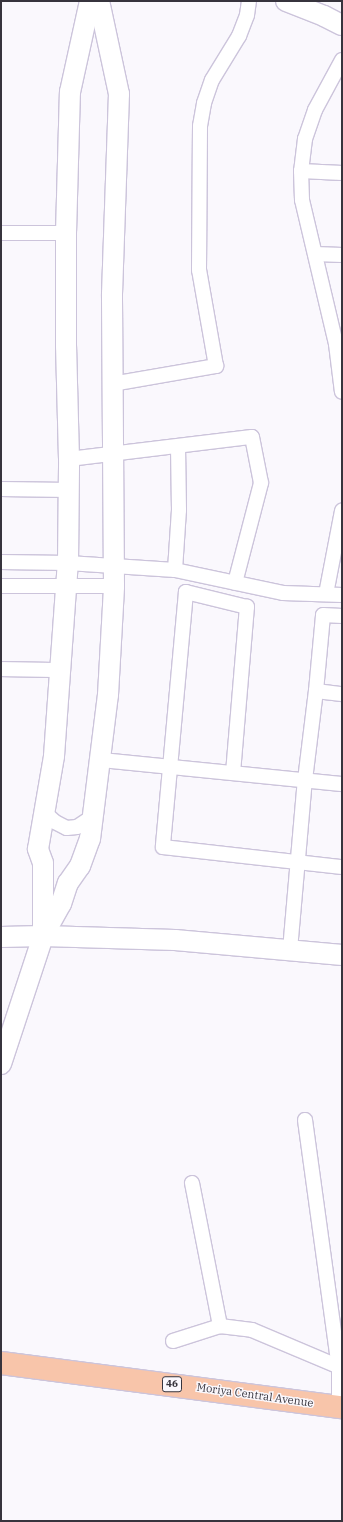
<!DOCTYPE html>
<html>
<head>
<meta charset="utf-8">
<style>
  body { margin:0 }
  #map { position:relative; width:343px; height:1522px; overflow:hidden; background:#faf8fd; font-family:"IBM Plex Serif",serif }
  div>[style] { position:absolute }
  .roads { filter:drop-shadow(1px 0 #ccc4db) drop-shadow(-1px 0 #ccc4db) drop-shadow(0 1px #ccc4db) drop-shadow(0 -1px #ccc4db) }
  .street>* { height:14px; margin:-7px; padding:0 7px; transform-origin:7px; border-radius:7px; background:#fff }
  .secondary>* { height:20px; margin:-10px; padding:0 10px; transform-origin:10px; border-radius:10px; background:#fff }
  .primary>* { height:22px; margin:-11px; padding:0 11px; transform-origin:11px; border-radius:11px; background:#f8c5aa }
  span { translate:-50% -50%; white-space:nowrap; text-align:center; line-height:1.15; -webkit-text-stroke:3px #faf8fd; paint-order:stroke }
  .shield-label span { padding:1px 3px; background:#faf8fd; border:1px solid; border-radius:3px; -webkit-text-stroke-width:0 }
  .shield-label { font-size:10px; color:#37343d; font-weight:700 }
  .street-label { font-size:11px; color:#37343d }
  .frame { position:absolute; inset:0; border:2px solid #37343d; pointer-events:none }
</style>
</head>
<body>
<div id="map">
  <div class="roads">
    <div class="street">
      <div style="left:342px;top:60px;width:57px;rotate:118.4deg"></div>
      <div style="left:315px;top:110px;width:31px;rotate:109deg"></div>
      <div style="left:305px;top:139px;width:32px;rotate:97deg"></div>
      <div style="left:301px;top:171px;width:29px;rotate:88deg"></div>
      <div style="left:302px;top:200px;width:148px;rotate:76.7deg"></div>
      <div style="left:336px;top:344px;width:48px;rotate:82.9deg"></div>
      <div style="left:301px;top:171px;width:41px;rotate:2.8deg"></div>
      <div style="left:1px;top:233px;width:65px"></div>
      <div style="left:315px;top:254px;width:27px;rotate:2deg"></div>
      <div style="left:112px;top:384px;width:106px;rotate:-9.8deg"></div>
      <div style="left:216px;top:366px;width:97px;rotate:-100deg"></div>
      <div style="left:199px;top:270px;width:144px;rotate:-89.6deg"></div>
      <div style="left:200px;top:126px;width:23px;rotate:-80deg"></div>
      <div style="left:204px;top:103px;width:24px;rotate:-71deg"></div>
      <div style="left:212px;top:80px;width:52px;rotate:-58.5deg"></div>
      <div style="left:239px;top:36px;width:22px;rotate:-69deg"></div>
      <div style="left:247px;top:15px;width:14px;rotate:-82deg"></div>
      <div style="left:69px;top:459px;width:184px;rotate:-6.9deg"></div>
      <div style="left:252px;top:437px;width:47px;rotate:78.9deg"></div>
      <div style="left:261px;top:483px;width:103px;rotate:104.6deg"></div>
      <div style="left:1px;top:489px;width:68px;rotate:0.8deg"></div>
      <div style="left:1px;top:562px;width:67px;rotate:0.9deg"></div>
      <div style="left:68px;top:563px;width:107px;rotate:3.7deg"></div>
      <div style="left:175px;top:570px;width:110px;rotate:12deg"></div>
      <div style="left:283px;top:593px;width:59px;rotate:1.9deg"></div>
      <div style="left:175px;top:570px;width:60px;rotate:-86.2deg"></div>
      <div style="left:179px;top:510px;width:62px;rotate:-90.9deg"></div>
      <div style="left:1px;top:586px;width:113px"></div>
      <div style="left:326px;top:594px;width:85px;rotate:-79.1deg"></div>
      <div style="left:1px;top:669px;width:60px;rotate:1deg"></div>
      <div style="left:316px;top:691px;width:76px;rotate:-84.7deg"></div>
      <div style="left:323px;top:615px;width:19px;rotate:3deg"></div>
      <div style="left:101px;top:760px;width:242px;rotate:5.7deg"></div>
      <div style="left:233px;top:773px;width:167px;rotate:-85.2deg"></div>
      <div style="left:247px;top:607px;width:63px;rotate:-166.2deg"></div>
      <div style="left:186px;top:592px;width:256px;rotate:95.2deg"></div>
      <div style="left:163px;top:847px;width:180px;rotate:6.4deg"></div>
      <div style="left:45px;top:813px;width:13px;rotate:42deg"></div>
      <div style="left:55px;top:822px;width:13px;rotate:27deg"></div>
      <div style="left:67px;top:828px;width:10px;rotate:-6deg"></div>
      <div style="left:77px;top:827px;width:18px;rotate:-34deg"></div>
      <div style="left:290px;top:950px;width:171px;rotate:-85deg"></div>
      <div style="left:305px;top:780px;width:90px;rotate:-83deg"></div>
      <div style="left:316px;top:691px;width:26px;rotate:7deg"></div>
      <div style="left:305px;top:1120px;width:250px;rotate:82.2deg"></div>
      <div style="left:339px;top:1368px;width:39px;rotate:90deg"></div>
      <div style="left:192px;top:1183px;width:146px;rotate:78.9deg"></div>
      <div style="left:173px;top:1341px;width:49px;rotate:-17.7deg"></div>
      <div style="left:220px;top:1326px;width:32px;rotate:7deg"></div>
      <div style="left:252px;top:1330px;width:98px;rotate:22.9deg"></div>
    </div>
    <div class="secondary">
      <div style="left:286px;top:1px;width:41px;rotate:21.5deg"></div>
      <div style="left:324px;top:16px;width:20px;rotate:27deg"></div>
      <div style="left:43px;top:936px;width:73px;rotate:-90deg"></div>
      <div style="left:43px;top:863px;width:15px;rotate:-110deg"></div>
      <div style="left:38px;top:849px;width:94px;rotate:-80.2deg"></div>
      <div style="left:54px;top:756px;width:194px;rotate:-85.9deg"></div>
      <div style="left:68px;top:563px;width:104px;rotate:-89.4deg"></div>
      <div style="left:69px;top:459px;width:113px;rotate:-91.5deg"></div>
      <div style="left:66px;top:346px;width:113px;rotate:-90deg"></div>
      <div style="left:66px;top:233px;width:141px;rotate:-88.4deg"></div>
      <div style="left:70px;top:92px;width:93px;rotate:-77.6deg"></div>
      <div style="left:1px;top:937px;width:42px;rotate:-1.4deg"></div>
      <div style="left:43px;top:936px;width:132px;rotate:1.7deg"></div>
      <div style="left:175px;top:940px;width:168px;rotate:5.1deg"></div>
      <div style="left:1px;top:1064px;width:135px;rotate:-71.8deg"></div>
      <div style="left:43px;top:936px;width:37px;rotate:-61deg"></div>
      <div style="left:61px;top:904px;width:22px;rotate:-72deg"></div>
      <div style="left:68px;top:883px;width:21px;rotate:-55deg"></div>
      <div style="left:80px;top:866px;width:29px;rotate:-70deg"></div>
      <div style="left:90px;top:839px;width:145px;rotate:-82.9deg"></div>
      <div style="left:108px;top:695px;width:109px;rotate:-86.8deg"></div>
      <div style="left:114px;top:586px;width:292px;rotate:-90.4deg"></div>
      <div style="left:112px;top:294px;width:200px;rotate:-88deg"></div>
      <div style="left:119px;top:94px;width:95px;rotate:-102.1deg"></div>
    </div>
    <div class="primary">
      <div style="left:1px;top:1363px;width:344px;rotate:7.4deg"></div>
    </div>
  </div>
  <div class="shield-label">
    <span style="left:172px;top:1384px">46</span>
  </div>
  <div class="street-label">
    <span style="left:255px;top:1395px;rotate:8deg">Moriya Central Avenue</span>
  </div>
  <div class="frame"></div>
</div>
</body>
</html>
